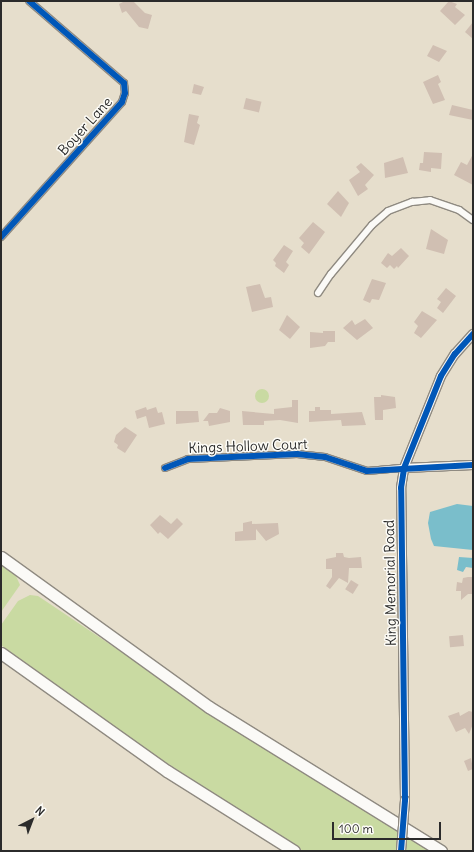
<!DOCTYPE html>
<html>
<head>
<meta charset="utf-8">
<style>
  body { margin:0 }
  #map { position:relative; width:474px; height:852px; overflow:hidden; background:#e6decc; font-family:Delius,sans-serif }
  div>[style] { position:absolute }
  .green>* { inset:0; background:#c9daa2 }
  .round { border-radius:50% }
  .water>* { inset:0; background:#7abecb }
  .building>* { inset:0; background:#d0bfb2; transform-origin:0 0 }
  .roads { filter:drop-shadow(1px 0 #8f8a81) drop-shadow(-1px 0 #8f8a81) drop-shadow(0 1px #8f8a81) drop-shadow(0 -1px #8f8a81) }
  .minor>* { height:6px; margin:-3px; padding:0 3px; transform-origin:3px; border-radius:3px; background:#fbfaf7 }
  .tertiary>* { height:8px; margin:-4px; padding:0 4px; transform-origin:4px; border-radius:4px; background:#fbfaf7 }
  .motorway>* { height:11px; margin:-5.5px; padding:0 5.5px; transform-origin:5.5px; border-radius:5.5px; background:#fbfaf7 }
  .bridges { filter:drop-shadow(1px 0 #8f8a81) drop-shadow(-1px 0 #8f8a81) drop-shadow(0 1px #8f8a81) drop-shadow(0 -1px #8f8a81) }
  .tertiary-bridge>* { height:8px; margin:-4px; padding:0 4px; transform-origin:4px; border-radius:4px; background:#fbfaf7 }
  .cycleway>* { height:6px; margin:-3px; padding:0 3px; transform-origin:3px; border-radius:3px; background:#0057b8 }
  span { translate:-50% -50%; white-space:nowrap; text-align:center; line-height:1.15; -webkit-text-stroke:3px #fdfcf7; paint-order:stroke }
  .street-label { font-size:14px; color:#2b2b2b }
  .frame { position:absolute; inset:0; border:2px solid #2b2b2b; pointer-events:none }
  .north { position:absolute; left:12px; top:800px; width:40px; height:40px; -webkit-text-stroke:3px #fdfcf7; paint-order:stroke; rotate:42deg; font-size:11px; font-weight:700; line-height:16px; text-align:center; color:#2b2b2b }
  .north::after { content:''; display:block; margin:auto; width:14px; height:18px; background:#2b2b2b; clip-path:polygon(50% 0,100% 100%,50% 72%,0 100%) }
  .scale { position:absolute; left:332px; top:822px; width:109px; height:18px; box-sizing:border-box; border:2px solid #2b2b2b; border-top:0; padding-left:5px; font-size:12px; line-height:14px; white-space:nowrap; color:#2b2b2b; -webkit-text-stroke:3px #fdfcf7; paint-order:stroke }
</style>
</head>
<body>
<div id="map">
  <div class="green">
    <div class="round" style="left:255px;top:389px;width:14px;height:14px"></div>
    <div style="clip-path:polygon(1px 564px,16px 576px,20px 585px,1px 612px)"></div>
    <div style="clip-path:polygon(30px 595px,38px 596px,50px 604px,276px 756px,431px 851px,303px 851px,230px 804px,150px 752px,1px 645px,1px 625px,18px 601px)"></div>
  </div>
  <div class="water">
    <div style="clip-path:polygon(457px 504px,473px 506px,473px 550px,434px 546px,431px 539px,428px 523px,430px 512px)"></div>
    <div style="clip-path:polygon(459px 557px,473px 558px,473px 568px,466px 567px,463px 572px,457px 570px)"></div>
  </div>
  <div class="building">
    <div style="clip-path:polygon(125px 1px,133px 1px,145px 13px,152px 15px,148px 29px,139px 27px,126px 11px,122px 13px,119px 4px)"></div>
    <div style="clip-path:polygon(449px 1px,457px 4px,455px 7px,465px 15px,455px 25px,440px 11px)"></div>
    <div style="clip-path:polygon(473px 22px,473px 39px,465px 32px)"></div>
    <div style="clip-path:polygon(433px 45px,447px 51px,439px 62px,427px 56px)"></div>
    <div style="clip-path:polygon(438px 75px,441px 82px,438px 84px,445px 100px,433px 104px,423px 82px)"></div>
    <div style="clip-path:polygon(194px 84px,204px 87px,201px 95px,192px 93px)"></div>
    <div style="left:246px;top:98px;width:16px;height:11px;rotate:14deg"></div>
    <div style="clip-path:polygon(452px 105px,473px 110px,473px 120px,449px 115px)"></div>
    <div style="clip-path:polygon(189px 114px,199px 116px,197px 123px,200px 125px,194px 145px,184px 142px)"></div>
    <div style="clip-path:polygon(424px 152px,442px 153px,441px 169px,431px 168px,431px 172px,419px 170px,420px 163px,423px 163px)"></div>
    <div style="clip-path:polygon(473px 154px,473px 185px,454px 175px,461px 162px,467px 165px)"></div>
    <div style="clip-path:polygon(403px 157px,408px 173px,385px 178px,384px 163px)"></div>
    <div style="clip-path:polygon(361px 163px,374px 175px,365px 185px,368px 189px,358px 196px,349px 180px,360px 172px,356px 167px)"></div>
    <div style="clip-path:polygon(338px 191px,349px 203px,341px 217px,327px 204px)"></div>
    <div style="clip-path:polygon(313px 222px,325px 232px,309px 254px,301px 247px,304px 243px,299px 238px)"></div>
    <div style="clip-path:polygon(431px 229px,448px 240px,444px 254px,426px 249px)"></div>
    <div style="clip-path:polygon(284px 245px,293px 251px,286px 262px,289px 265px,284px 273px,275px 266px,276px 263px,273px 260px)"></div>
    <div style="clip-path:polygon(401px 248px,409px 256px,398px 268px,397px 266px,394px 269px,390px 265px,387px 268px,381px 263px,388px 253px,392px 256px)"></div>
    <div style="clip-path:polygon(372px 279px,386px 283px,379px 300px,372px 299px,370px 303px,363px 300px)"></div>
    <div style="clip-path:polygon(260px 284px,265px 298px,271px 297px,273px 307px,252px 312px,246px 287px)"></div>
    <div style="clip-path:polygon(446px 288px,456px 296px,443px 313px,437px 308px,441px 302px,437px 299px)"></div>
    <div style="clip-path:polygon(422px 311px,437px 320px,421px 338px,414px 333px,418px 326px,414px 322px)"></div>
    <div style="clip-path:polygon(287px 315px,300px 327px,290px 339px,279px 330px)"></div>
    <div style="clip-path:polygon(365px 319px,373px 328px,357px 340px,343px 328px,352px 320px,355px 325px)"></div>
    <div style="clip-path:polygon(323px 331px,335px 331px,335px 342px,328px 342px,325px 346px,310px 348px,310px 332px,323px 333px)"></div>
    <div style="clip-path:polygon(381px 395px,395px 397px,396px 408px,383px 410px,383px 420px,375px 420px,374px 397px,381px 397px)"></div>
    <div style="clip-path:polygon(292px 400px,298px 400px,298px 423px,280px 420px,264px 421px,264px 425px,243px 425px,242px 411px,274px 414px,274px 409px,292px 407px)"></div>
    <div style="clip-path:polygon(146px 407px,147px 410px,156px 407px,158px 413px,162px 412px,165px 424px,149px 428px,146px 416px,137px 419px,135px 411px)"></div>
    <div style="clip-path:polygon(315px 407px,320px 407px,320px 410px,331px 410px,331px 414px,362px 412px,366px 425px,342px 426px,341px 420px,309px 422px,309px 411px,315px 411px)"></div>
    <div style="clip-path:polygon(220px 408px,230px 411px,230px 422px,209px 426px,208px 421px,203px 421px,209px 413px,217px 413px)"></div>
    <div style="clip-path:polygon(176px 411px,198px 411px,199px 422px,176px 424px)"></div>
    <div style="clip-path:polygon(125px 427px,137px 435px,125px 453px,117px 448px,118px 445px,114px 442px,116px 435px)"></div>
    <div style="clip-path:polygon(160px 515px,171px 524px,177px 518px,183px 524px,168px 539px,160px 532px,158px 534px,150px 525px)"></div>
    <div style="clip-path:polygon(252px 521px,252px 524px,278px 523px,279px 534px,266px 541px,256px 529px,256px 540px,235px 541px,235px 532px,243px 531px,243px 523px)"></div>
    <div style="clip-path:polygon(336px 553px,343px 553px,344px 557px,349px 558px,361px 557px,362px 568px,349px 568px,348px 583px,339px 578px,330px 589px,326px 586px,332px 577px,332px 569px,326px 569px,326px 559px,336px 557px)"></div>
    <div style="clip-path:polygon(468px 577px,473px 577px,473px 594px,468px 594px,461px 600px,461px 591px,456px 591px,457px 582px,462px 583px,463px 578px)"></div>
    <div style="left:351px;top:580px;width:9px;height:11px;rotate:32deg"></div>
    <div style="left:463px;top:635px;width:11px;height:14px;rotate:85deg"></div>
    <div style="clip-path:polygon(469px 711px,473px 712px,473px 724px,469px 734px,465px 728px,456px 732px,448px 716px,459px 712px,460px 716px)"></div>
    <div style="clip-path:polygon(471px 758px,473px 769px,468px 771px,464px 761px)"></div>
  </div>
  <div class="roads">
    <div class="minor">
      <div style="left:1px;top:237px;width:181px;rotate:-48.1deg"></div>
      <div style="left:122px;top:102px;width:9px;rotate:-72deg"></div>
      <div style="left:125px;top:93px;width:10px;rotate:-96deg"></div>
      <div style="left:124px;top:83px;width:125px;rotate:-139.2deg"></div>
      <div style="left:318px;top:293px;width:23px;rotate:-56deg"></div>
      <div style="left:331px;top:274px;width:64px;rotate:-50.1deg"></div>
      <div style="left:372px;top:225px;width:21px;rotate:-41deg"></div>
      <div style="left:388px;top:211px;width:26px;rotate:-21deg"></div>
      <div style="left:412px;top:202px;width:18px;rotate:-6deg"></div>
      <div style="left:430px;top:200px;width:31px;rotate:19deg"></div>
      <div style="left:459px;top:210px;width:17px;rotate:36deg"></div>
      <div style="left:165px;top:468px;width:25px;rotate:-21deg"></div>
      <div style="left:188px;top:459px;width:109px;rotate:-2.6deg"></div>
      <div style="left:297px;top:454px;width:28px;rotate:6deg"></div>
      <div style="left:325px;top:457px;width:44px;rotate:18.4deg"></div>
      <div style="left:367px;top:471px;width:37px;rotate:-5deg"></div>
    </div>
    <div class="tertiary">
      <div style="left:404px;top:468px;width:69px;rotate:-2.5deg"></div>
      <div style="left:405px;top:800px;width:312px;rotate:-90.7deg"></div>
      <div style="left:401px;top:488px;width:20px;rotate:-81deg"></div>
      <div style="left:404px;top:468px;width:99px;rotate:-68.1deg"></div>
      <div style="left:441px;top:376px;width:26px;rotate:-58deg"></div>
      <div style="left:455px;top:354px;width:27px;rotate:-48deg"></div>
    </div>
    <div class="motorway">
      <div style="left:1px;top:557px;width:256px;rotate:35.8deg"></div>
      <div style="left:209px;top:707px;width:273px;rotate:31.8deg"></div>
      <div style="left:1px;top:653px;width:204px;rotate:35.4deg"></div>
      <div style="left:167px;top:771px;width:150px;rotate:32.2deg"></div>
    </div>
  </div>
  <div class="bridges">
    <div class="tertiary-bridge">
      <div style="left:401px;top:851px;width:51px;rotate:-85.5deg"></div>
    </div>
  </div>
  <div class="cycleway">
    <div style="left:1px;top:237px;width:181px;rotate:-48.1deg"></div>
    <div style="left:122px;top:102px;width:9px;rotate:-72deg"></div>
    <div style="left:125px;top:93px;width:10px;rotate:-96deg"></div>
    <div style="left:124px;top:83px;width:125px;rotate:-139.2deg"></div>
    <div style="left:165px;top:468px;width:25px;rotate:-21deg"></div>
    <div style="left:188px;top:459px;width:109px;rotate:-2.6deg"></div>
    <div style="left:297px;top:454px;width:28px;rotate:6deg"></div>
    <div style="left:325px;top:457px;width:44px;rotate:18.4deg"></div>
    <div style="left:367px;top:471px;width:106px;rotate:-3.2deg"></div>
    <div style="left:401px;top:851px;width:51px;rotate:-85.5deg"></div>
    <div style="left:405px;top:800px;width:312px;rotate:-90.7deg"></div>
    <div style="left:401px;top:488px;width:20px;rotate:-81deg"></div>
    <div style="left:404px;top:468px;width:99px;rotate:-68.1deg"></div>
    <div style="left:441px;top:376px;width:26px;rotate:-58deg"></div>
    <div style="left:455px;top:354px;width:27px;rotate:-48deg"></div>
  </div>
  <div class="street-label">
    <span style="left:85px;top:126px;rotate:-48deg">Boyer Lane</span>
    <span style="left:248px;top:446px;rotate:-2deg">Kings Hollow Court</span>
    <span style="left:390px;top:583px;rotate:-91deg">King Memorial Road</span>
  </div>
  <div class="frame"></div>
  <div class="north">N</div>
  <div class="scale">100 m</div>
</div>
</body>
</html>
